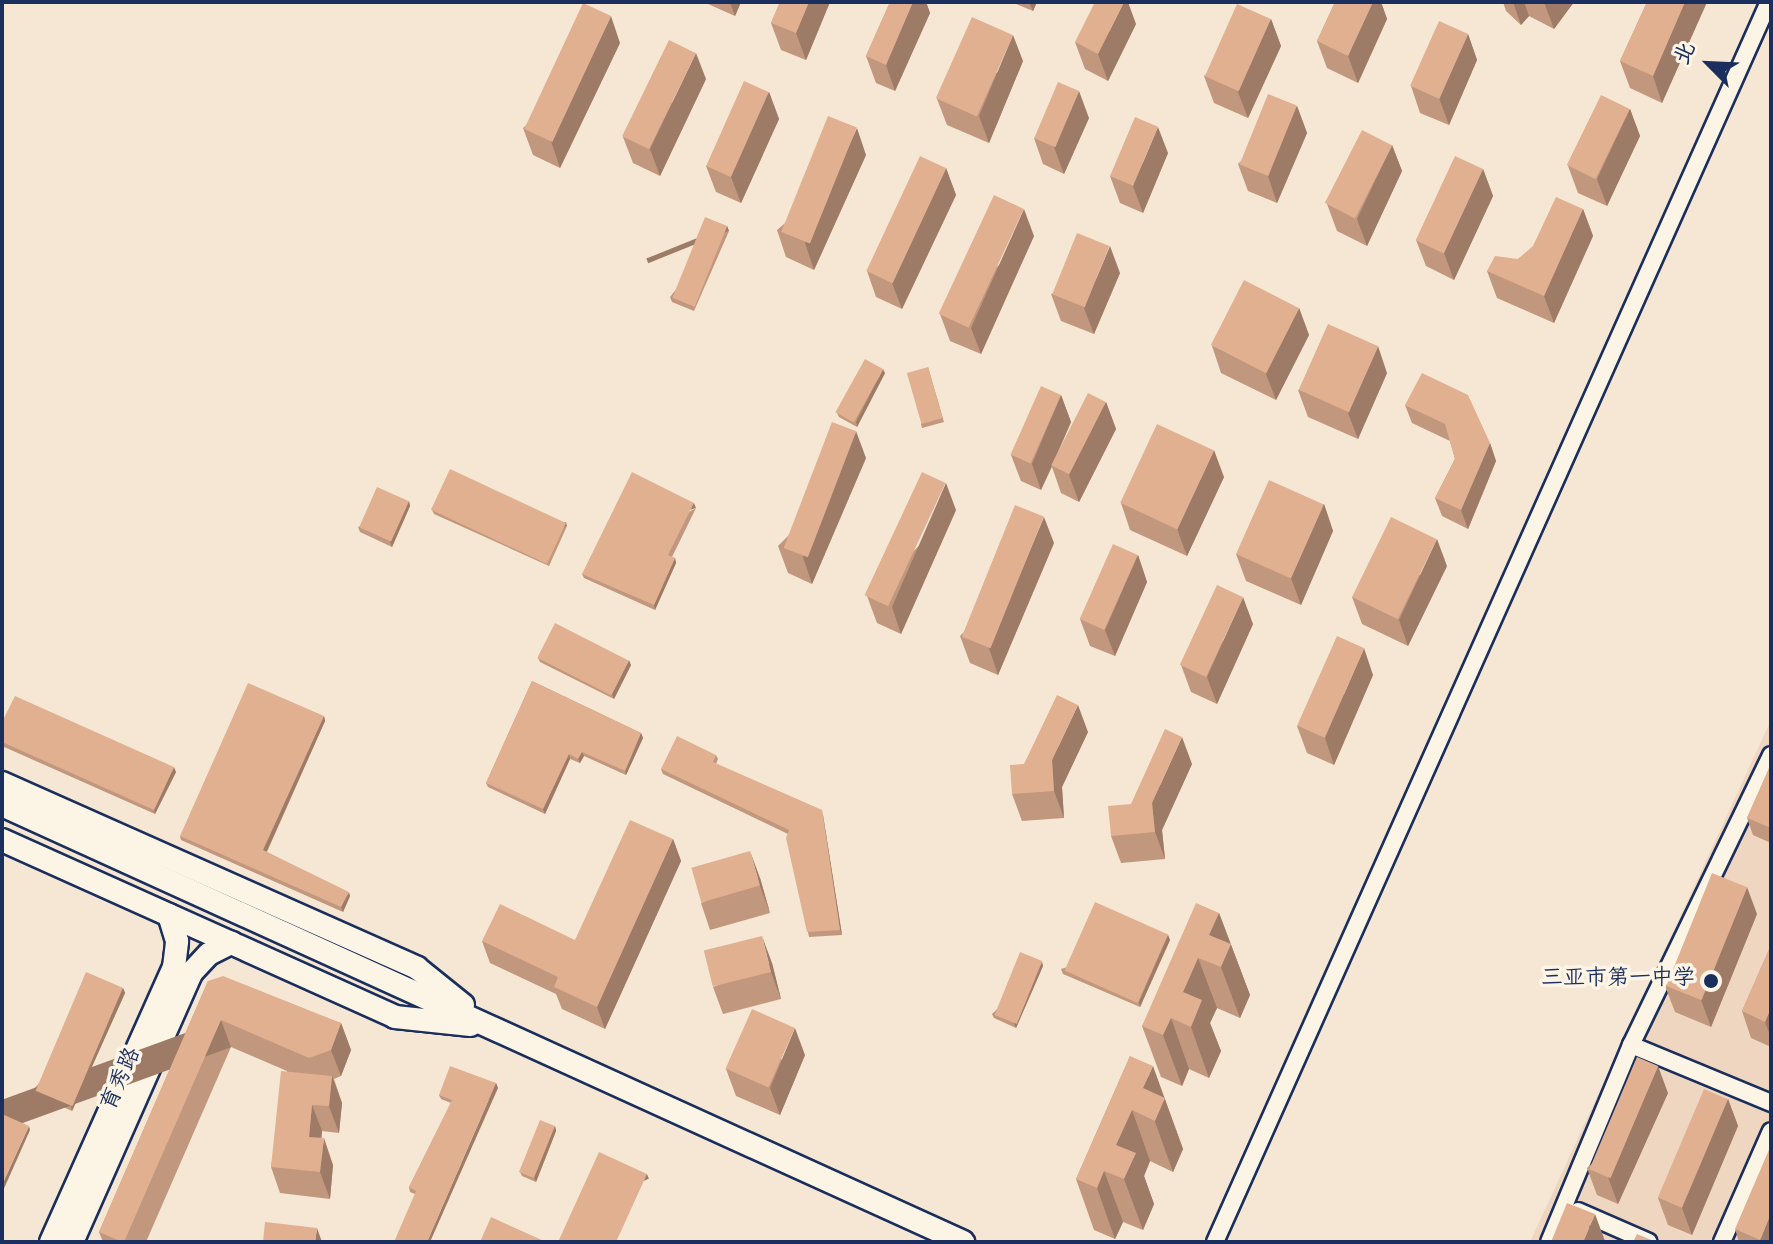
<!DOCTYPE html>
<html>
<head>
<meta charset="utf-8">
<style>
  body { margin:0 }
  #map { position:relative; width:1773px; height:1244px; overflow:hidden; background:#f6e7d4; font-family:"Gochi Hand","LXGW WenKai TC",sans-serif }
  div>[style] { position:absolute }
  .built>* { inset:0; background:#efd6c0 }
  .roads { filter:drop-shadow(2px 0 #1b2f5e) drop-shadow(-2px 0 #1b2f5e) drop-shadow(0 2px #1b2f5e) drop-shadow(0 -2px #1b2f5e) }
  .street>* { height:16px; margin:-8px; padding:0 8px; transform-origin:8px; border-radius:8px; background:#fcf5e5 }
  .secondary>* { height:22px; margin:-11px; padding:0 11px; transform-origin:11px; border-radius:11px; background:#fcf5e5 }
  .wall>* { inset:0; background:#c1977d }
  .shaded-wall>* { inset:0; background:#9d7b66; transform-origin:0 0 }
  .building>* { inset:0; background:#e0b091; transform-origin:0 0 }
  .dots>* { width:22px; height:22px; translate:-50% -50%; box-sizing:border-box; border:4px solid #fcf5e5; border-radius:50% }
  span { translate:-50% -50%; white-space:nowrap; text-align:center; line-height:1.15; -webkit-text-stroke:7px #fcf5e5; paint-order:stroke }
  .poi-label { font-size:22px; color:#1b2f5e }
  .right { translate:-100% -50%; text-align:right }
  .street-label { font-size:22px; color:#1b2f5e }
  .frame { position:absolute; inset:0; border:4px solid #1b2f5e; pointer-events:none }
  .north { position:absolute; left:1669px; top:24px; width:80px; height:80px; -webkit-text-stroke:6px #fcf5e5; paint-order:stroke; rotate:294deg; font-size:22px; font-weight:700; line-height:32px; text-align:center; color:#1b2f5e }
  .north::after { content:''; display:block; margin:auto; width:28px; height:36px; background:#1b2f5e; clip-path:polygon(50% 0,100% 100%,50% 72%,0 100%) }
</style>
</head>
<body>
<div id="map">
  <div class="built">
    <div style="clip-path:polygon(1771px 720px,1771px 1242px,1530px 1242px)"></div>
  </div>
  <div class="roads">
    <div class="street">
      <div style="left:1631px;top:1045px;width:152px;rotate:22.5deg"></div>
      <div style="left:1578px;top:1211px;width:77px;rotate:23.6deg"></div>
      <div style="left:1215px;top:1242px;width:1358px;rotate:-65.93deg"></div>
      <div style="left:1549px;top:1242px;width:213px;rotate:-67.4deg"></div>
      <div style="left:1631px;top:1045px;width:322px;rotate:-64.2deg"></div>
      <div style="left:1722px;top:1242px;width:121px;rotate:-66.2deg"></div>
    </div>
    <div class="secondary">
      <div style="left:2px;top:783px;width:454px;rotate:24deg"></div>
      <div style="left:417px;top:968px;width:59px;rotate:38.8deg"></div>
      <div style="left:2px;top:805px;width:1056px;rotate:24.45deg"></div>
      <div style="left:2px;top:840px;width:431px;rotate:24.2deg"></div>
      <div style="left:395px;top:1017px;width:76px;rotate:6deg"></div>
      <div style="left:51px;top:1242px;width:301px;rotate:-65.9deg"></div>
      <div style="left:174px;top:967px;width:26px;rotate:-83deg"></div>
      <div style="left:177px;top:941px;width:27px;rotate:-107deg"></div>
      <div style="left:72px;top:1242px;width:294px;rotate:-66.1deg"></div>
      <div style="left:191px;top:973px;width:26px;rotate:-47deg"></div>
      <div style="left:209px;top:954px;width:25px;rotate:-27deg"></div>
    </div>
  </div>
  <div class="wall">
    <div style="clip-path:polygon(707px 2px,741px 2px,735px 16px,708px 4px)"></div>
    <div style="clip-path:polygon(780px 2px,830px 2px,806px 60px,781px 50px,771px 23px)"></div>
    <div style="clip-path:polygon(890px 2px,926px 2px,930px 13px,895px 91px,876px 83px,866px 56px)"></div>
    <div style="clip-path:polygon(1011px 2px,1037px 2px,1033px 11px)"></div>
    <div style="clip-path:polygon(1335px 2px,1381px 2px,1387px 19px,1358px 83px,1327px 68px,1317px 41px)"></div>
    <div style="clip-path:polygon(1503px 2px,1574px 2px,1554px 29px,1529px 16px,1521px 25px,1506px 11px)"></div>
    <div style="clip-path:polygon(1647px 2px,1707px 2px,1662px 103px,1630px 88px,1620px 61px)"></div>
    <div style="clip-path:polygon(1271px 19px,1281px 46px,1248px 118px,1214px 103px,1204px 76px)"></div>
    <div style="clip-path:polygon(1136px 24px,1108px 81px,1085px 69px,1075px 42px)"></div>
    <div style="clip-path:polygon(1468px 34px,1477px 60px,1449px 125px,1420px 113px,1411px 86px)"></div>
    <div style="clip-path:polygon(620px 43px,560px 168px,533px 155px,523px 128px)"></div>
    <div style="clip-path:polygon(1023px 61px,989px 143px,947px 125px,937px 99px)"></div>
    <div style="clip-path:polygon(706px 79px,660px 176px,633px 163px,623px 137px)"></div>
    <div style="clip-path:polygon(769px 92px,779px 119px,741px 203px,716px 192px,706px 166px)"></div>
    <div style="clip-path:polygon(1297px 106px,1307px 133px,1277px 203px,1248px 191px,1238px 164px)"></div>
    <div style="clip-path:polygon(1630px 109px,1640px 136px,1607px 206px,1578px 193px,1568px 166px)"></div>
    <div style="clip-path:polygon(1089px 118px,1064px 174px,1043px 164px,1034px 138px)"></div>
    <div style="clip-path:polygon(1392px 145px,1402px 171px,1367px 246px,1337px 231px,1327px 204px)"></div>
    <div style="clip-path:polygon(1168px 153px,1143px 213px,1120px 203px,1110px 176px)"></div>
    <div style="clip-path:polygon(866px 155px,814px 270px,786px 257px,777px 230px)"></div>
    <div style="clip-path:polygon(946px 168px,956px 195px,902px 309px,876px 297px,867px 271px)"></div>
    <div style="clip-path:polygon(1483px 169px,1493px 196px,1454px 280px,1426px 266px,1416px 240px)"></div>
    <div style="clip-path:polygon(1583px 209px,1593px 236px,1554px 323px,1497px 298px,1487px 271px,1518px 259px)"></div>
    <div style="clip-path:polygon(727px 226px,729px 231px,694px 311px,672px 302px,670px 297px)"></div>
    <div style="clip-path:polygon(1034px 236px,981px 354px,950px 341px,940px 314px)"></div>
    <div style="clip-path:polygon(1120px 273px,1094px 334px,1061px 321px,1051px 294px)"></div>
    <div style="clip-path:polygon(1299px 308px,1309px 335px,1276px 400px,1221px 373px,1212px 346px)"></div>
    <div style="clip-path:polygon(928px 367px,944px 422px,922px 428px,921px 424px)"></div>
    <div style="clip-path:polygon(885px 373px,857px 427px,839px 417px,837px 413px)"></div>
    <div style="clip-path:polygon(1387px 373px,1358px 439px,1308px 417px,1298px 390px)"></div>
    <div style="clip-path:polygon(1061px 395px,1071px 422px,1053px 464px,1106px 402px,1116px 429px,1079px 502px,1061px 493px,1052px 467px,1041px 490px,1021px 481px,1011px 455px)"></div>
    <div style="clip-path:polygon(1405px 405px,1490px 443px,1496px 461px,1468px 529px,1442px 516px,1435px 498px,1455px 459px,1450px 441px,1412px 423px)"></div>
    <div style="clip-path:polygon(866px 458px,812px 584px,788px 573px,778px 546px)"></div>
    <div style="clip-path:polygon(1224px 477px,1187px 556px,1130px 530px,1121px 503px)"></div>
    <div style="clip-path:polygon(409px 501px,410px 506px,392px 547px,360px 532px,358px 527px)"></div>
    <div style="clip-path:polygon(1324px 504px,1333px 531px,1301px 605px,1246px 581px,1236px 554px)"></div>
    <div style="clip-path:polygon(696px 508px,672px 557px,675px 558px,676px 563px,655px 610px,584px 578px,582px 574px)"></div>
    <div style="clip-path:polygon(432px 510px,567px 526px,549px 566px,434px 514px)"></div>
    <div style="clip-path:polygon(956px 510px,901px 634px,877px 623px,867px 596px)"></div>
    <div style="clip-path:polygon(1054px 543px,998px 675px,970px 663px,960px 636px)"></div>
    <div style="clip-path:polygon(1138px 555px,1147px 582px,1115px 656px,1090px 646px,1080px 619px)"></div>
    <div style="clip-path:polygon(1447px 566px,1408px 646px,1362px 624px,1352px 597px)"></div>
    <div style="clip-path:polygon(1253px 624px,1217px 704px,1191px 692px,1181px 665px)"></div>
    <div style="clip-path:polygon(538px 658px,631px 665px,614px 699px,540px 662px)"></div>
    <div style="clip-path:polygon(1373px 675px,1334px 765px,1307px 753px,1297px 726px)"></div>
    <div style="clip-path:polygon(532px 681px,641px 733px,643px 738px,626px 775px,584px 756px,580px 763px,570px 759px,545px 814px,488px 787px,486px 783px)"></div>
    <div style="clip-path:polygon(324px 716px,325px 721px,267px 852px,350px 896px,343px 912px,181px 840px,180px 836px)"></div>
    <div style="clip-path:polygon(2px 722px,176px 772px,155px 814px,2px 746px)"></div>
    <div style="clip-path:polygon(1088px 732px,1062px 787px,1064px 818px,1022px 821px,1012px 794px,1024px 764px)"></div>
    <div style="clip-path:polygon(716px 755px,718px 759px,716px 764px,823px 815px,842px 935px,809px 937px,788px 834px,663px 774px,661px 769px)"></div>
    <div style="clip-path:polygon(1192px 764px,1162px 830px,1165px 859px,1121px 863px,1111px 836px,1131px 804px)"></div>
    <div style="clip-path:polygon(1771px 764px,1771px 843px,1753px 835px,1747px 818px)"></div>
    <div style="clip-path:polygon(673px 839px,681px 861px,605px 1029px,562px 1009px,556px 994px,490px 963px,482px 941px,575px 940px)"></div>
    <div style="clip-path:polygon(760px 878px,770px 913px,710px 930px,701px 903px)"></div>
    <div style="clip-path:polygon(1219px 913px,1250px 995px,1240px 1018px,1217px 1008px,1210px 1023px,1221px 1051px,1209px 1078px,1189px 1069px,1182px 1086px,1161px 1077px,1142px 1026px)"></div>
    <div style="clip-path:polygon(1757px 914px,1711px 1027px,1675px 1012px,1665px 986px)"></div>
    <div style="clip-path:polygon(1168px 935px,1170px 940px,1140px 1007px,1063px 974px,1061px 969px)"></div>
    <div style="clip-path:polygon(1771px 945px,1771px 1047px,1751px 1038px,1742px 1011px)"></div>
    <div style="clip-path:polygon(772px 963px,781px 999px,723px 1014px,713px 987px)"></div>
    <div style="clip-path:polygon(1043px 966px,1016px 1028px,994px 1018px,992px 1014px)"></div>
    <div style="clip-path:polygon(208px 981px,341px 1023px,351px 1050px,341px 1076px,334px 1079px,342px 1103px,339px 1133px,322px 1131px,321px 1138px,333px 1165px,330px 1199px,280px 1193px,271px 1167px,287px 1071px,231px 1047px,146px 1242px,103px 1242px,99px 1232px)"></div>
    <div style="clip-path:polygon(123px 988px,125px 993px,72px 1111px,35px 1094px,33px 1090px)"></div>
    <div style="clip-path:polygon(805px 1055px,780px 1115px,736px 1096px,726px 1069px)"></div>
    <div style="clip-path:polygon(1130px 1056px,1164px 1097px,1183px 1149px,1173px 1172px,1150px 1161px,1144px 1176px,1154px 1204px,1143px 1230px,1123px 1222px,1115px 1239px,1094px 1230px,1076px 1179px)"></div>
    <div style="clip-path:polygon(496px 1083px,498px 1088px,415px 1194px,410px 1192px,409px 1187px,451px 1103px,441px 1099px,439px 1095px)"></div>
    <div style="clip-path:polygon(1668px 1093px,1618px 1204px,1597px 1195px,1587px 1168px)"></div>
    <div style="clip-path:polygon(1728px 1099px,1738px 1126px,1692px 1235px,1668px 1225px,1658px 1198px)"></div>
    <div style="clip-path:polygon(555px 1126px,556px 1131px,536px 1182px,522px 1176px,520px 1172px)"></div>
    <div style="clip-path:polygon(1735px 1229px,1771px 1242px,1739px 1242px)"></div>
  </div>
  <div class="shaded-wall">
    <div style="clip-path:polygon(730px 2px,741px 2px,735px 16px)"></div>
    <div style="clip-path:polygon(809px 2px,830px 2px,806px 60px,796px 33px)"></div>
    <div style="clip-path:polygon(913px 2px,926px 2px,930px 13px,895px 91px,886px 65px)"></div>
    <div style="clip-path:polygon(1029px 2px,1037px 2px,1033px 11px)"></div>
    <div style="clip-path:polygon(1124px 2px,1128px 2px,1136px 24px,1108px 81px,1098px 54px)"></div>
    <div style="clip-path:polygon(1373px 2px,1381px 2px,1387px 19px,1358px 83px,1348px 56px)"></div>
    <div style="clip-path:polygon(1513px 2px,1524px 2px,1529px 16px,1521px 25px)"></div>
    <div style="clip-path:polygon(1544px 2px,1574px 2px,1554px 29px)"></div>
    <div style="clip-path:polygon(1685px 2px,1707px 2px,1662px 103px,1653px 76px)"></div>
    <div style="clip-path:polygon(611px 16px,620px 43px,560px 168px,551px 141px)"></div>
    <div style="clip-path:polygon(1271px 19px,1281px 46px,1248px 118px,1238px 92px)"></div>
    <div style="clip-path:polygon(1468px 34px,1477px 60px,1449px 125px,1439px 98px)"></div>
    <div style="clip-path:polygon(1013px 35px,1023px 61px,989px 143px,979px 116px)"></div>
    <div style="clip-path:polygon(696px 53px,706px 79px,660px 176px,650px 149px)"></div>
    <div style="clip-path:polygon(1079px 91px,1089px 118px,1064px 174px,1054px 147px)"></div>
    <div style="clip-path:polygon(769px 92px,779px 119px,741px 203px,731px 177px)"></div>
    <div style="clip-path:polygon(1297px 106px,1307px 133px,1277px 203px,1268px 176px)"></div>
    <div style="clip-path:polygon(1630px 109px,1640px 136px,1607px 206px,1597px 179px)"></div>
    <div style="clip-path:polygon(1158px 127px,1168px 153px,1143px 213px,1133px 186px)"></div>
    <div style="clip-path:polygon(857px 128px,866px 155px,814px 270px,805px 243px)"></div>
    <div style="clip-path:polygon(1392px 145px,1402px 171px,1367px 246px,1357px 219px)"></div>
    <div style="clip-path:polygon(946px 168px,956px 195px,902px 309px,892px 283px)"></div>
    <div style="clip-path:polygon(1483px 169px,1493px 196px,1454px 280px,1444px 253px)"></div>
    <div style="clip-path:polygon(1024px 209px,1034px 236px,981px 354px,971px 328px)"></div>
    <div style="clip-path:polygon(1583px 209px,1593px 236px,1554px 323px,1544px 296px)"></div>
    <div style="left:727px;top:226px;width:5px;height:87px;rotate:68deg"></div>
    <div style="clip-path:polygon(1110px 246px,1120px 273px,1094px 334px,1084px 308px)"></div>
    <div style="clip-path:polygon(1299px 308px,1309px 335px,1276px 400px,1266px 374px)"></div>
    <div style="clip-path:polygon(1378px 346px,1387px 373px,1358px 439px,1348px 413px)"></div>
    <div style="clip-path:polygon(883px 369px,885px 373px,857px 427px,856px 422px)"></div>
    <div style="clip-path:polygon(1061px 395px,1071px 422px,1041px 490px,1032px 464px)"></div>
    <div style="clip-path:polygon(1106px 402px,1116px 429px,1079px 502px,1069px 475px)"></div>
    <div style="clip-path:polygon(856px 431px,866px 458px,812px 584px,803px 557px)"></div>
    <div style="clip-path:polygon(1490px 443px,1496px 461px,1468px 529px,1461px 510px)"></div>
    <div style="clip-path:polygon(1214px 450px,1224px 477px,1187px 556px,1177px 529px)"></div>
    <div style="clip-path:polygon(946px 483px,956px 510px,901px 634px,892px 607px)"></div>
    <div style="clip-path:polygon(409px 501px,410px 506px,392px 547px,390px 542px)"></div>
    <div style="left:694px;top:503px;width:5px;height:58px;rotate:68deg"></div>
    <div style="clip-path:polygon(1324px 504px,1333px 531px,1301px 605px,1291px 578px)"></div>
    <div style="clip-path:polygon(1044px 517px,1054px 543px,998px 675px,989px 648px)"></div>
    <div style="left:566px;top:522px;width:4px;height:44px;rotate:76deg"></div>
    <div style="clip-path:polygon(1437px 539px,1447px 566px,1408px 646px,1399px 620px)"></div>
    <div style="clip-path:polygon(1138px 555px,1147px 582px,1115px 656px,1105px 630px)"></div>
    <div style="clip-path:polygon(675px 558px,676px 563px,655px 610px,654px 605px)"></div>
    <div style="clip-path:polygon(1243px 597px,1253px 624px,1217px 704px,1207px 677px)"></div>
    <div style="clip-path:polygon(1364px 648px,1373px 675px,1334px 765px,1325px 738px)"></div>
    <div style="clip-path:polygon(629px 660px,631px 665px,614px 699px,612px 694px)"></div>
    <div style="clip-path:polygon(1078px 705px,1088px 732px,1062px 787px,1064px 818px,1054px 791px,1052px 760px)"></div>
    <div style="clip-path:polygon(324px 716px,325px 721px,265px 855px,263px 850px)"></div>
    <div style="clip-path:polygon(641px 733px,643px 738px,626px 775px,625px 771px)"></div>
    <div style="clip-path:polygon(1182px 737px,1192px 764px,1162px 830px,1165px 859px,1155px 832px,1152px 803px)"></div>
    <div style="clip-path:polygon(582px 752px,584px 756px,580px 763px,578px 759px)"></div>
    <div style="clip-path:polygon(569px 754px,570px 759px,545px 814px,543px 809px)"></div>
    <div style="clip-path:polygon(174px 767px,176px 772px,155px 814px,154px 810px)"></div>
    <div style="clip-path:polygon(822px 810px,823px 815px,842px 935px,840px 930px)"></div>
    <div style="clip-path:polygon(673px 839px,681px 861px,605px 1029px,597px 1007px)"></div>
    <div style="clip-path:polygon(750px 851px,760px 878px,770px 913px,760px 886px)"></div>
    <div style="clip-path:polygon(1747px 887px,1757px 914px,1711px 1027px,1701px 1000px)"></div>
    <div style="clip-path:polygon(349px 892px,350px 896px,343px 912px,341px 907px)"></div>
    <div style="clip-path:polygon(1219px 913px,1250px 995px,1240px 1018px,1209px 935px)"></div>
    <div style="clip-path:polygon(1168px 935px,1170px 940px,1140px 1007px,1139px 1002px)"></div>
    <div style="clip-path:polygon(762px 936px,772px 963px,781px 999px,771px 972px)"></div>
    <div style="clip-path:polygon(1198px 958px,1217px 1008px,1210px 1023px,1221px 1051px,1209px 1078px,1191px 1027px,1183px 992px)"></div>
    <div style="clip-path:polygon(1042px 961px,1043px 966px,1016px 1028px,1014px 1023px)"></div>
    <div style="clip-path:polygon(123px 988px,125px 993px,72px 1111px,71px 1106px)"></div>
    <div style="clip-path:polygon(1771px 1008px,1771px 1038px,1765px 1022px)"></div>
    <div style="clip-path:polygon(1171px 1018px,1189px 1069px,1182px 1086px,1163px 1035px)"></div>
    <div style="left:221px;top:1020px;width:29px;height:242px;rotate:70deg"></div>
    <div style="clip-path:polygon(341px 1023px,351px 1050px,341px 1076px,331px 1050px)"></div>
    <div style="clip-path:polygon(795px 1028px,805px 1055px,780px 1115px,770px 1088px)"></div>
    <div style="clip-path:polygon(1153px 1066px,1183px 1149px,1173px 1172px,1143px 1088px)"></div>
    <div style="clip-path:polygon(1658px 1066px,1668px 1093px,1618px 1204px,1608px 1177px)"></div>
    <div style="clip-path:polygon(332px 1076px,342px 1103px,339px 1133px,329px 1106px)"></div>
    <div style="clip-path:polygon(496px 1083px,498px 1088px,430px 1242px,427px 1242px)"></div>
    <div style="clip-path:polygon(1728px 1099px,1738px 1126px,1692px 1235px,1682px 1208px)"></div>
    <div style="clip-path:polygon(312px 1105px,322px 1131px,319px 1163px,309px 1137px)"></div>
    <div style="clip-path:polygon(1132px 1110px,1150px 1161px,1144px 1176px,1154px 1204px,1143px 1230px,1124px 1179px,1116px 1145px)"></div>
    <div style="clip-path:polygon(29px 1126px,30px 1130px,2px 1193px,2px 1185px)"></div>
    <div style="clip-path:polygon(555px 1126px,556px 1131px,536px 1182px,534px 1177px)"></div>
    <div style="clip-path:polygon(324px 1138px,333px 1165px,330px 1199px,320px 1172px)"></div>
    <div style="clip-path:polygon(1104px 1171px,1123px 1222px,1115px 1239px,1097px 1188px)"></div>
    <div style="left:647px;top:1174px;width:5px;height:75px;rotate:68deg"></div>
    <div style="clip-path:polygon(1771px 1213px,1771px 1242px,1760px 1242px,1760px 1240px)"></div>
    <div style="clip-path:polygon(1595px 1214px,1605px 1241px,1604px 1242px,1583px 1242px)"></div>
    <div style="clip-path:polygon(317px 1228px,322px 1242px,315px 1242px)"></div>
  </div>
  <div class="building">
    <div style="clip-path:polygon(780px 2px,809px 2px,796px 33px,771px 23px)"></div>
    <div style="clip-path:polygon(890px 2px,913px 2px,886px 65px,866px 56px)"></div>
    <div style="clip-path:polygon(1095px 2px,1124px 2px,1098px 54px,1075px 42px)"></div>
    <div style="clip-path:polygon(1335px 2px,1373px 2px,1348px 56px,1317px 41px)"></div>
    <div style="clip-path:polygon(1647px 2px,1685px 2px,1653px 76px,1620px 61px)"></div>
    <div style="left:583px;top:3px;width:31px;height:139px;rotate:25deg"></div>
    <div style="left:1237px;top:4px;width:37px;height:79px;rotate:24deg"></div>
    <div style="left:972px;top:17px;width:45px;height:89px;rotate:24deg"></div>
    <div style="left:1439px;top:21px;width:32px;height:71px;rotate:24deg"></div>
    <div style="left:669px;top:40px;width:30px;height:107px;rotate:26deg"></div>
    <div style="left:744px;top:81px;width:27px;height:93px;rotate:24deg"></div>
    <div style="left:1058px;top:82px;width:23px;height:61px;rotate:23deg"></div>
    <div style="left:1268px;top:94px;width:31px;height:76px;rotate:22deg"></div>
    <div style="left:1601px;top:95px;width:32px;height:78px;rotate:26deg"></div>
    <div style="left:828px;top:116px;width:31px;height:125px;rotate:22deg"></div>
    <div style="left:1135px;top:117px;width:25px;height:64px;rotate:23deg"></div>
    <div style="left:1362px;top:130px;width:34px;height:82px;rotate:27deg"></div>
    <div style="left:920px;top:156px;width:29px;height:127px;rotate:25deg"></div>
    <div style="left:1455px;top:156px;width:31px;height:93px;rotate:25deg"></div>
    <div style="left:994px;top:195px;width:33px;height:131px;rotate:25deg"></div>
    <div style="clip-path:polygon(1556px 197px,1583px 209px,1544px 296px,1487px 271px,1495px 256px,1518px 259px,1533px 246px)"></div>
    <div style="left:705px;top:217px;width:24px;height:87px;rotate:22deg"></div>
    <div style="left:1077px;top:233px;width:35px;height:66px;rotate:22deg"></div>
    <div style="left:1244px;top:280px;width:62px;height:73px;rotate:27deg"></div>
    <div style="left:1328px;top:324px;width:55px;height:72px;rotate:24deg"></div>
    <div style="left:865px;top:359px;width:21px;height:61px;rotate:29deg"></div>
    <div style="left:928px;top:367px;width:53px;height:22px;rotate:74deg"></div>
    <div style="clip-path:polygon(1422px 373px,1468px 395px,1490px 443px,1461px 510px,1435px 498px,1455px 459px,1445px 424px,1405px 405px)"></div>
    <div style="left:1041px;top:386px;width:22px;height:75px;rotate:24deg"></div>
    <div style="left:1088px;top:393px;width:20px;height:81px;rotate:27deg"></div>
    <div style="left:832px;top:422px;width:26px;height:135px;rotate:21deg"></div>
    <div style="left:1157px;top:424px;width:63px;height:87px;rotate:25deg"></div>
    <div style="left:450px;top:469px;width:128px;height:45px;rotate:25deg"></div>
    <div style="clip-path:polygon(632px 472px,694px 503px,668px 555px,675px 558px,654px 605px,582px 574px)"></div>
    <div style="left:922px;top:472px;width:26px;height:136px;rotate:25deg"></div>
    <div style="left:1269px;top:480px;width:60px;height:81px;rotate:24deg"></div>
    <div style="left:377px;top:487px;width:35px;height:44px;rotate:24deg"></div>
    <div style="left:1015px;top:505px;width:31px;height:142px;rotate:22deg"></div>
    <div style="left:1391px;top:517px;width:51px;height:89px;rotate:26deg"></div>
    <div style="left:1113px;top:544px;width:27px;height:82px;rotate:24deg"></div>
    <div style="left:1217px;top:585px;width:29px;height:88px;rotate:25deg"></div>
    <div style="left:555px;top:623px;width:83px;height:39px;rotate:27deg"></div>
    <div style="left:1337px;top:636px;width:30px;height:98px;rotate:24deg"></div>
    <div style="clip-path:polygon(532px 681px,641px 733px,625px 771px,582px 752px,578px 759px,569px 754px,543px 809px,486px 783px)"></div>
    <div style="clip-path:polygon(248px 683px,324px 716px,263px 850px,349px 892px,341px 907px,180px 836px)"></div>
    <div style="clip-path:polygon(1057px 695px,1078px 705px,1052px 760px,1054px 791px,1012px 794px,1010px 765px,1024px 764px)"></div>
    <div style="clip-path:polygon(15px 696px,174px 767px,154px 810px,2px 742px,2px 722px)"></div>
    <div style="clip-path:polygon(1165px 729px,1182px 737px,1152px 803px,1155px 832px,1111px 836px,1108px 806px,1131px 804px)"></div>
    <div style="clip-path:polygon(677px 736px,716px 755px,713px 762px,822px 810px,840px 930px,807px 932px,786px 838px,789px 830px,661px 769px)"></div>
    <div style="clip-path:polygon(1771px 764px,1771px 828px,1747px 818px)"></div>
    <div style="clip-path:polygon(630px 820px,673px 839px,597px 1007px,554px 987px,558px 977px,482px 941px,500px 904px,575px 940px)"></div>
    <div style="left:750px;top:851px;width:36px;height:61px;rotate:74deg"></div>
    <div style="left:1712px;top:873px;width:38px;height:122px;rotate:22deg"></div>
    <div style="left:1095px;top:902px;width:80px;height:75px;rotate:24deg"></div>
    <div style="clip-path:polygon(1196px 903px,1219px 913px,1209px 935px,1231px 944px,1221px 967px,1198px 958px,1183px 992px,1202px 1000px,1191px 1027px,1171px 1018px,1163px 1035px,1142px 1026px)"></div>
    <div style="left:762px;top:936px;width:37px;height:60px;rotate:76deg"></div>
    <div style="clip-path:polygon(1771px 945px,1771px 1008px,1765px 1022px,1742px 1011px)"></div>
    <div style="left:1020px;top:952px;width:24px;height:68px;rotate:22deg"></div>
    <div style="left:86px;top:972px;width:40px;height:129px;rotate:23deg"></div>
    <div style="clip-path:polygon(223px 976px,341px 1023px,331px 1050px,309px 1058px,221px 1020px,124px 1242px,122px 1242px,99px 1232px,208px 981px)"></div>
    <div style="left:752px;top:1009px;width:47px;height:65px;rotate:24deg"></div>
    <div style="clip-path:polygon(1130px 1056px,1153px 1066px,1143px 1088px,1165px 1098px,1155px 1121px,1132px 1110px,1116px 1145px,1136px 1153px,1124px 1179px,1104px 1171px,1097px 1188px,1076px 1179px)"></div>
    <div style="left:1637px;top:1057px;width:23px;height:122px;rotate:23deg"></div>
    <div style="clip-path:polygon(450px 1066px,496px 1083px,427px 1242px,394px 1242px,416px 1191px,409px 1187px,452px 1100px,439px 1095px)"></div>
    <div style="clip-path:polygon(281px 1071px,332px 1076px,329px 1106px,312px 1105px,309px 1137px,324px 1138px,320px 1172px,271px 1167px)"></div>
    <div style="left:1704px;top:1089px;width:26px;height:118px;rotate:23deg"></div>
    <div style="clip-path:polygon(2px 1114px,29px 1126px,2px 1185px)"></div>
    <div style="left:540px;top:1120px;width:16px;height:56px;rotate:22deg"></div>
    <div style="clip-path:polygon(1771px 1145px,1771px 1213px,1760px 1240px,1735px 1229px)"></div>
    <div style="clip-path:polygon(599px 1152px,647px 1174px,616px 1242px,558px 1242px)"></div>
    <div style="clip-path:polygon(1567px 1203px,1595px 1214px,1583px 1242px,1551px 1242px)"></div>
    <div style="clip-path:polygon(491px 1217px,546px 1242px,480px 1242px)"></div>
    <div style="clip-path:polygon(265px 1222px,317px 1228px,315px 1242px,263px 1242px)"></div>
    <div style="clip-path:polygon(1637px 1234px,1656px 1242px,1633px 1242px)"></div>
  </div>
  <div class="dots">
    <div style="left:1711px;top:981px;background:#1b2f5e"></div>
  </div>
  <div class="poi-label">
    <span class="right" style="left:1695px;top:981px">三亚市第一中学</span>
  </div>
  <div class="street-label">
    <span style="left:123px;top:1080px;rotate:-66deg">育秀路</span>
  </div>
  <div class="frame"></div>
  <div class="north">北</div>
</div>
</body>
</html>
